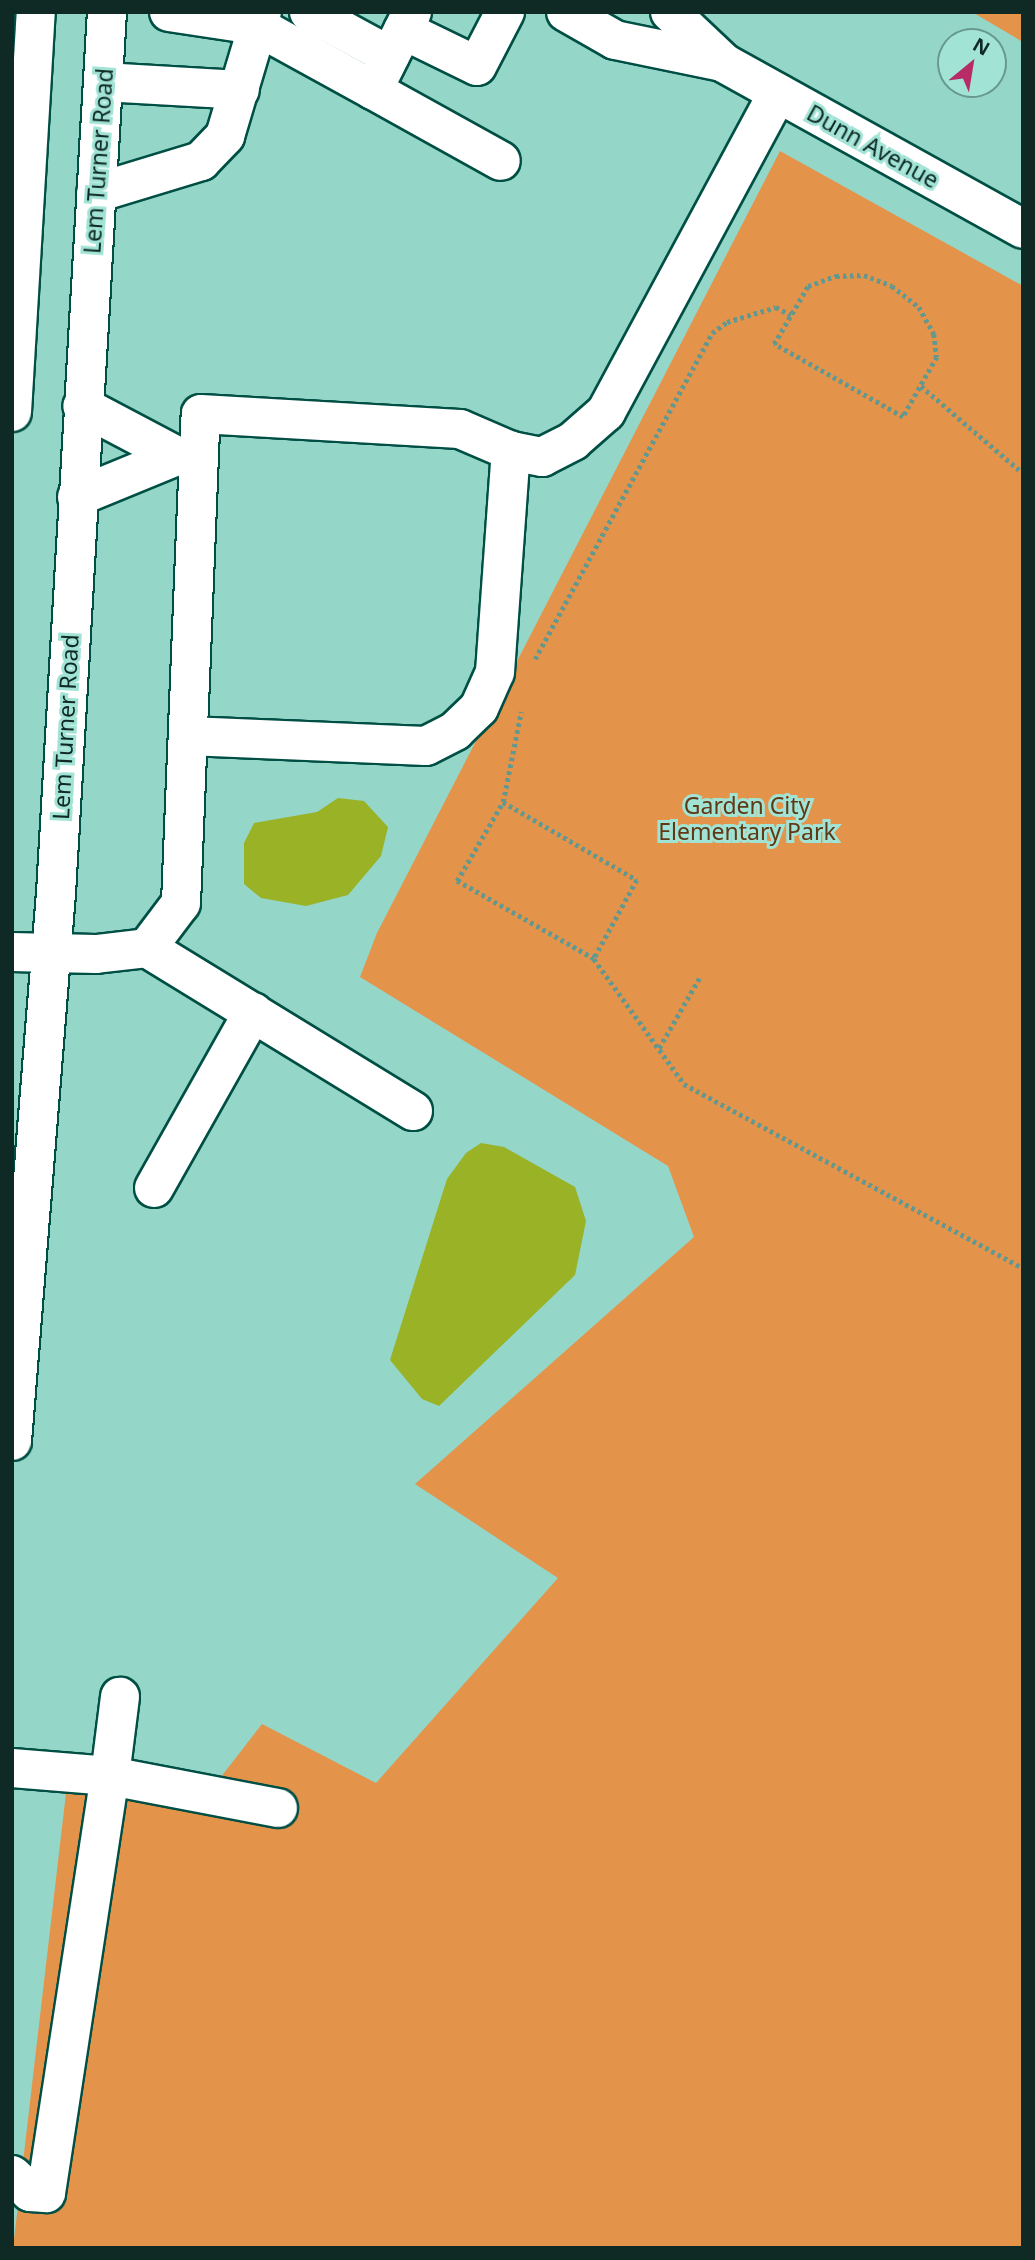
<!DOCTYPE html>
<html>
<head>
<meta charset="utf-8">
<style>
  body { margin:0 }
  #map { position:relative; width:1035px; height:2260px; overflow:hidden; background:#94d6c8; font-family:"Noto Sans",sans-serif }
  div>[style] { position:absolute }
  .green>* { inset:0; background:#e4934b }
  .water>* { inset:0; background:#99b226 }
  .path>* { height:4.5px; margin-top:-2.25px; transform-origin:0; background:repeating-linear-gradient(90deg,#64988e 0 3.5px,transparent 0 7px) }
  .roads { filter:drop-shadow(2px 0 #004f44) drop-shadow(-2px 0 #004f44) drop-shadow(0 2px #004f44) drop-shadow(0 -2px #004f44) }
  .minor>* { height:38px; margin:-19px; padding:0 19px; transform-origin:19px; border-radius:19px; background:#fff }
  .major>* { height:38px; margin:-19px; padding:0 19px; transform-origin:19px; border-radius:19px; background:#fff }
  span { translate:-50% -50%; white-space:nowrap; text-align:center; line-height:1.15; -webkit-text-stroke:6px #a1e3d5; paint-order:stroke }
  .street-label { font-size:23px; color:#0f2a25 }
  .park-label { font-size:23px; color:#603814 }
  .frame { position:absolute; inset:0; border:14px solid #0f2a25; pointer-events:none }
  .north { position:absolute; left:937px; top:28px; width:70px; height:70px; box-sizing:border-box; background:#a1e3d5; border:2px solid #67998f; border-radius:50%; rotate:30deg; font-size:19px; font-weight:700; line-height:28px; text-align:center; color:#0f2a25 }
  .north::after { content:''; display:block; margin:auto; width:24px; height:32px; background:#b72c67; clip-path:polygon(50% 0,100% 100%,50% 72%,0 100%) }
</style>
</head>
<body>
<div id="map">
  <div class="green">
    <div style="clip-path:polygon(972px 12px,1023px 12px,1023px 42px)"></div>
    <div style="clip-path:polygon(780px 151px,1023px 286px,1023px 2248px,13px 2248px,68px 1776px,200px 1804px,262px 1724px,376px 1783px,558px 1578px,415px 1484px,694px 1237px,668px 1166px,360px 977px,377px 933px)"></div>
  </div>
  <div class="water">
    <div style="clip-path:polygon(338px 798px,364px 801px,388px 827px,381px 856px,348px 895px,306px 906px,261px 898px,244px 884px,244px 843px,254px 823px,317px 812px)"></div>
    <div style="clip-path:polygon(481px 1143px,504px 1147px,575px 1187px,586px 1221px,575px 1275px,439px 1406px,422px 1399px,390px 1360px,447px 1179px,466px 1153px)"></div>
  </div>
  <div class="path">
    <div style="left:864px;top:275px;width:30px;rotate:21deg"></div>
    <div style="left:892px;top:286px;width:34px;rotate:38deg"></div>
    <div style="left:919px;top:307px;width:31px;rotate:61deg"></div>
    <div style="left:934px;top:334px;width:23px;rotate:83deg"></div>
    <div style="left:937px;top:357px;width:69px;rotate:119.5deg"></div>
    <div style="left:903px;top:417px;width:148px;rotate:-150.5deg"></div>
    <div style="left:774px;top:344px;width:67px;rotate:-59.6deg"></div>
    <div style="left:808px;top:286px;width:30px;rotate:-20deg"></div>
    <div style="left:836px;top:276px;width:28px;rotate:-2deg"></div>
    <div style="left:921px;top:386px;width:134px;rotate:40.5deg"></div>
    <div style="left:535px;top:659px;width:371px;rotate:-61.5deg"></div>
    <div style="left:712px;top:333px;width:19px;rotate:-36deg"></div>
    <div style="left:727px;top:322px;width:51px;rotate:-17deg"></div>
    <div style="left:776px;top:307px;width:17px;rotate:28deg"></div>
    <div style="left:503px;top:802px;width:155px;rotate:30.2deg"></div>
    <div style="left:637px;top:880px;width:90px;rotate:118.6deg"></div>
    <div style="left:594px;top:959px;width:158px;rotate:-150.3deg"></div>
    <div style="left:457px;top:881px;width:91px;rotate:-59.8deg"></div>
    <div style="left:503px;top:802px;width:92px;rotate:-78.7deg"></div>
    <div style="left:594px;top:959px;width:154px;rotate:54.2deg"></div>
    <div style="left:684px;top:1084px;width:386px;rotate:28.5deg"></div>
    <div style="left:659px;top:1048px;width:82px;rotate:-60deg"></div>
  </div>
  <div class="roads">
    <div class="minor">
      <div style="left:169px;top:12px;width:87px;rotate:8.6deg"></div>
      <div style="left:255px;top:25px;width:135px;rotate:28.8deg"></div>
      <div style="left:373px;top:90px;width:87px;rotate:-63.4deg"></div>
      <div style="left:309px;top:12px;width:92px;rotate:28.5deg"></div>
      <div style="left:403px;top:30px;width:82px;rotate:25.9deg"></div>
      <div style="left:477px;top:66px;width:61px;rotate:-62.6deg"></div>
      <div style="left:103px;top:82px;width:137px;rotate:3.3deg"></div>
      <div style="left:373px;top:90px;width:146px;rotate:29deg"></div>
      <div style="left:96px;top:193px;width:110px;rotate:-16.9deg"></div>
      <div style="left:201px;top:161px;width:35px;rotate:-46deg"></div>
      <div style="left:225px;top:136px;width:129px;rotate:-73.4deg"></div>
      <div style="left:77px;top:497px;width:108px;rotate:-22.3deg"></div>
      <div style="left:177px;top:456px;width:107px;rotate:-152.2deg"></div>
      <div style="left:188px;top:736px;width:238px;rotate:2.4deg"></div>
      <div style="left:426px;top:746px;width:33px;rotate:-27deg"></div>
      <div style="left:455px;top:731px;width:33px;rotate:-44deg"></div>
      <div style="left:479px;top:708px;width:39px;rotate:-66deg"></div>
      <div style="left:495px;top:672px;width:222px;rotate:-85.9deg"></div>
      <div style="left:147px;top:948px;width:312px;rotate:31.5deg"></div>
      <div style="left:52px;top:953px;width:44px;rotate:1.3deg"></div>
      <div style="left:96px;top:954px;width:51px;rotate:-6.7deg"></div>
      <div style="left:147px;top:948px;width:56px;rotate:-52.9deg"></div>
      <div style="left:181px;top:903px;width:489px;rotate:-87.7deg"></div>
      <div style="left:201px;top:414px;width:259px;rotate:3.3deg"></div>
      <div style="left:460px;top:429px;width:56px;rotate:23.3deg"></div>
      <div style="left:511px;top:451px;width:32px;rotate:11deg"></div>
      <div style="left:542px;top:457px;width:35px;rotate:-27deg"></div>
      <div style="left:573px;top:441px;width:44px;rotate:-41.3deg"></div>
      <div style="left:606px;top:412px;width:362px;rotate:-61.7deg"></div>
      <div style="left:154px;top:1188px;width:202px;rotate:-60.6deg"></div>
      <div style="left:12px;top:1768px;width:98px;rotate:4.7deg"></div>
      <div style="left:110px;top:1776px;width:80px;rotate:-82.8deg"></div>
      <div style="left:12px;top:2175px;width:25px;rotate:43deg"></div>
      <div style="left:30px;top:2192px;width:16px;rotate:4deg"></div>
      <div style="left:46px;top:2193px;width:422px;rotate:-81.3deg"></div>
      <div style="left:110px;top:1776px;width:171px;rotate:10.8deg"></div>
    </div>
    <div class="major">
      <div style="left:566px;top:12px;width:56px;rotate:29.7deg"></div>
      <div style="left:615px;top:40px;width:109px;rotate:11.6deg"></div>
      <div style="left:670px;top:12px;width:74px;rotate:43.4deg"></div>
      <div style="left:724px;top:63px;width:342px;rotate:29deg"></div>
      <div style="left:12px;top:412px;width:401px;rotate:-86.6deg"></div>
      <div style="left:12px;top:952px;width:40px;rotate:1.4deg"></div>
      <div style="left:12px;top:1441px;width:550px;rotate:-85.41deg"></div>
      <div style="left:56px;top:893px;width:882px;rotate:-86.69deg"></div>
    </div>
  </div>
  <div class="street-label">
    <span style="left:873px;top:146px;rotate:29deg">Dunn Avenue</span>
    <span style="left:98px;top:161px;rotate:-86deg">Lem Turner Road</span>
    <span style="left:65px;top:727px;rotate:-87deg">Lem Turner Road</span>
  </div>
  <div class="park-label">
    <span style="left:747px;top:818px">Garden City<br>Elementary Park</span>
  </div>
  <div class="frame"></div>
  <div class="north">N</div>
</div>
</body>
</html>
